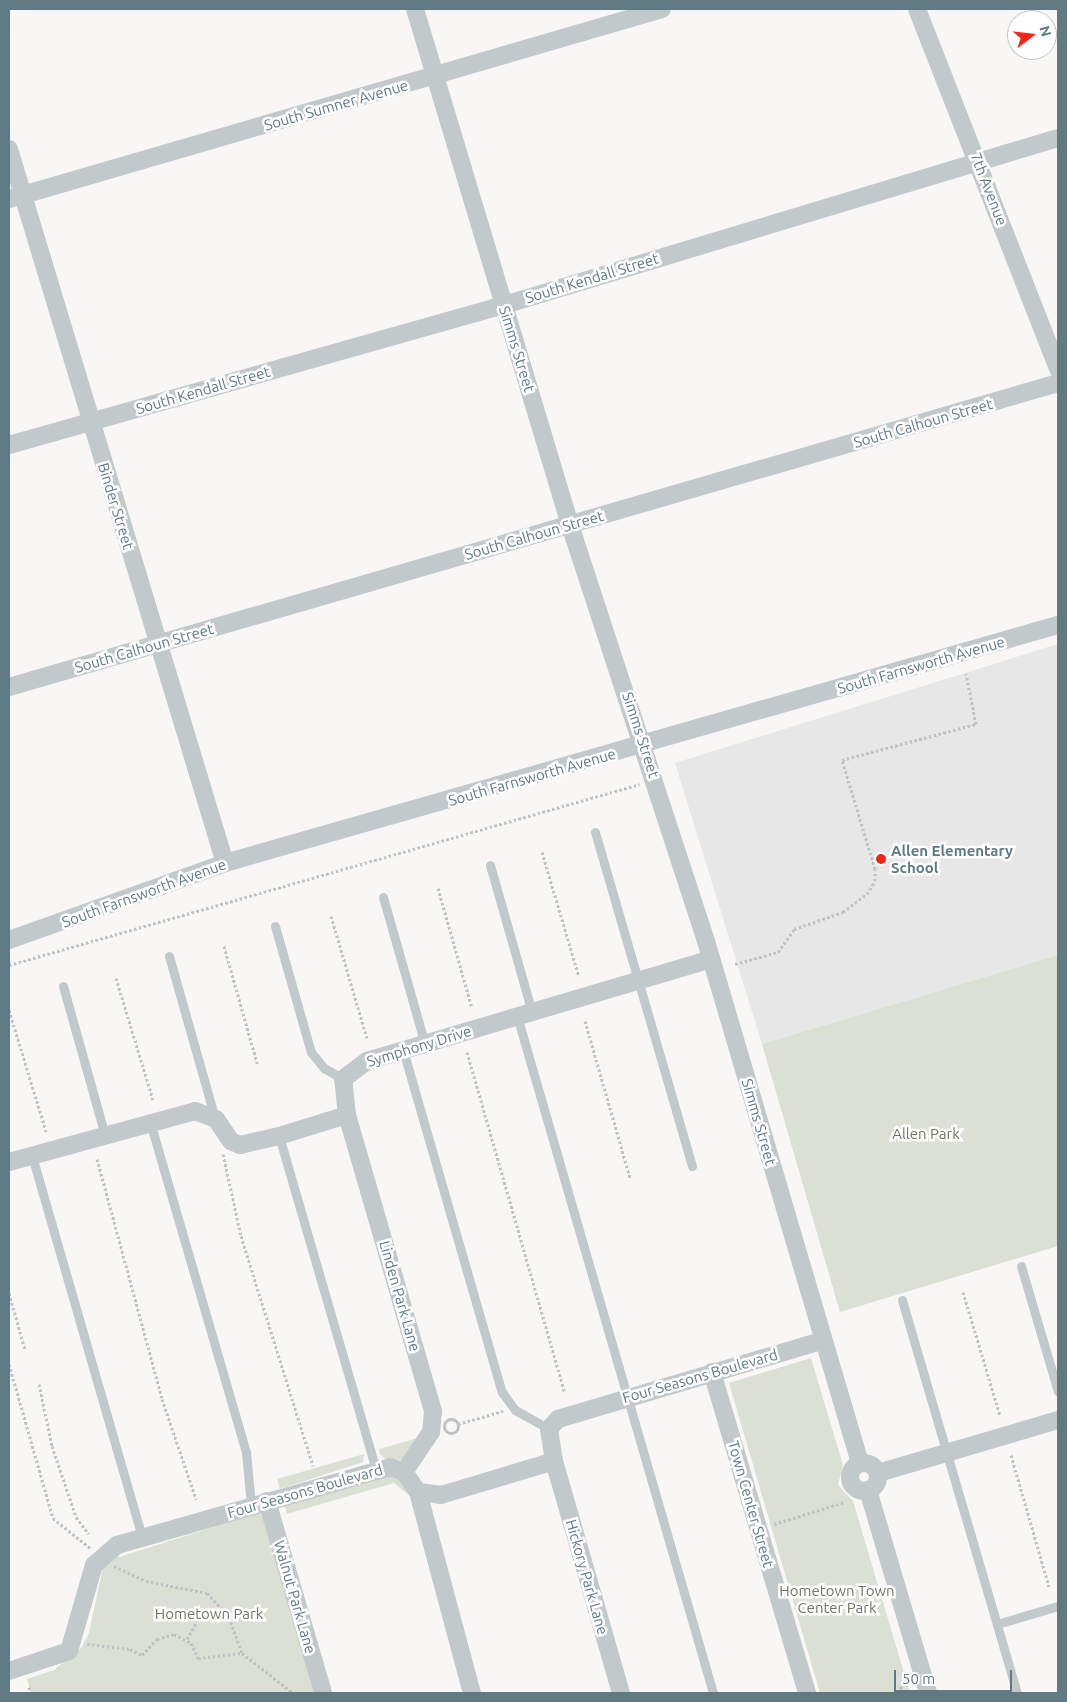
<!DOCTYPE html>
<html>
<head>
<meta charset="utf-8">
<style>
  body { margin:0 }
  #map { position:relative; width:1067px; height:1702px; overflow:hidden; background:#f8f7f5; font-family:Ubuntu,sans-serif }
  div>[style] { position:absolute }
  .built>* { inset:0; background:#e6e7e6 }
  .green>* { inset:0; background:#dbe0d5 }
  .path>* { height:3px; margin-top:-1.5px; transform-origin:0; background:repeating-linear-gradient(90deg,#bec2c3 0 2.5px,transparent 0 5px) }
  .path>.ring { margin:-1.5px; padding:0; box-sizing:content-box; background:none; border:3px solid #bec2c3; border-radius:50% }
  .service>* { height:9px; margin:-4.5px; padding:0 4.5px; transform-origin:4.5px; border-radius:4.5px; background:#c2c9cb }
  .minor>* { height:18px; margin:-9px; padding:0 9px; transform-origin:9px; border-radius:9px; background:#c2c9cb }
  .minor>.ring { margin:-9px; padding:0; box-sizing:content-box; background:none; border:18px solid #c2c9cb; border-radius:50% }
  .dots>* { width:14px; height:14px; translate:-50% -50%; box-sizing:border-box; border:2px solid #fff; border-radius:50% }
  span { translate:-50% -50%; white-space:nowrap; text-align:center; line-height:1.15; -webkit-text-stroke:5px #fff; paint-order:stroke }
  .street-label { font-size:15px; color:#607a83 }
  .poi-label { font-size:15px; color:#607a83; font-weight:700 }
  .left { translate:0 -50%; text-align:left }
  .park-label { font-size:15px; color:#697a5f }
  .frame { position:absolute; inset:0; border:10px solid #607a83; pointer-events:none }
  .north { position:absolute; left:1007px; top:10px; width:50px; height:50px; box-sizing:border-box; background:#fff; border:1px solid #bfcacd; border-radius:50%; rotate:74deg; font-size:14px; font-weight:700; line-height:20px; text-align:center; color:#607a83 }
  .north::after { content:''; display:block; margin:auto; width:18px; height:22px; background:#f52518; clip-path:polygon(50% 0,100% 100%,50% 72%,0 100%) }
  .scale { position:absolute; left:894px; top:1670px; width:118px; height:22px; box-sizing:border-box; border:2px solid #607a83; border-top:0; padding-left:6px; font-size:15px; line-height:18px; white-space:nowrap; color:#607a83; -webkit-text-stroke:4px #fff; paint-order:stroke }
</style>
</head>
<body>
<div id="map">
  <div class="built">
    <div style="clip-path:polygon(1058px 644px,1058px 955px,762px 1044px,675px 763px)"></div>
  </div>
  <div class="green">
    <div style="clip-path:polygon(1058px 955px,1058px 1246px,840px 1312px,762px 1044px)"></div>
    <div style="clip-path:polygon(811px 1358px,843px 1465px,838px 1485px,853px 1501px,910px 1693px,820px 1693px,729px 1383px)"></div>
    <div style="clip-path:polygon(418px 1438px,402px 1460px,385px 1459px,380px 1454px,379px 1449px)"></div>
    <div style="clip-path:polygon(364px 1454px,363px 1462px,280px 1489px,277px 1479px)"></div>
    <div style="clip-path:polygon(383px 1475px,399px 1476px,411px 1497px,394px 1483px,287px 1514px,284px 1504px,375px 1481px)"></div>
    <div style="clip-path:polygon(258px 1513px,263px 1515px,316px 1693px,31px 1693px,27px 1679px,54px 1670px,81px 1648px,89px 1633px,104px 1562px,118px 1553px,119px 1557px)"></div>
  </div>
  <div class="path">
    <div style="left:542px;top:852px;width:130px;rotate:73.5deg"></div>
    <div style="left:438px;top:888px;width:125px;rotate:74.2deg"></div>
    <div style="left:331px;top:916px;width:127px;rotate:73.6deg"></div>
    <div style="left:224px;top:946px;width:122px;rotate:74.2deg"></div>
    <div style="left:735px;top:964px;width:45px;rotate:-15.6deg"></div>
    <div style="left:778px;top:952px;width:28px;rotate:-55deg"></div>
    <div style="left:794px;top:929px;width:52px;rotate:-19.1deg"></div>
    <div style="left:843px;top:912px;width:30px;rotate:-37deg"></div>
    <div style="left:867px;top:894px;width:15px;rotate:-58deg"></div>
    <div style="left:875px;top:881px;width:12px;rotate:-90deg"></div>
    <div style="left:875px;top:869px;width:114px;rotate:-106.8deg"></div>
    <div style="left:842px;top:760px;width:139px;rotate:-15deg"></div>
    <div style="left:976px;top:724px;width:51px;rotate:-101.3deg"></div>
    <div style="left:9px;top:965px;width:656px;rotate:-16.01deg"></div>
    <div style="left:116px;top:978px;width:127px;rotate:73.1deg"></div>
    <div style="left:9px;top:1010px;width:127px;rotate:73deg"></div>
    <div style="left:585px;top:1021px;width:163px;rotate:74deg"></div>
    <div style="left:467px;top:1052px;width:355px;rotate:74deg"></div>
    <div style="left:223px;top:1154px;width:84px;rotate:77.6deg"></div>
    <div style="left:241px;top:1236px;width:241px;rotate:72.6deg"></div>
    <div style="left:97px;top:1159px;width:249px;rotate:74.8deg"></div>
    <div style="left:162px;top:1399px;width:106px;rotate:71.2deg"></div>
    <div style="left:963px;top:1292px;width:128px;rotate:73.3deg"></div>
    <div style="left:9px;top:1293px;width:59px;rotate:74.3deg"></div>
    <div style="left:9px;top:1364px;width:160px;rotate:74.1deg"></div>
    <div style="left:53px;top:1518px;width:48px;rotate:39deg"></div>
    <div style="left:39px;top:1384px;width:63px;rotate:78.2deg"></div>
    <div style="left:52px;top:1446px;width:75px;rotate:71.3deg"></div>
    <div style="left:76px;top:1517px;width:21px;rotate:53deg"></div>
    <div class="ring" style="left:444px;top:1419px;width:11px;height:11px"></div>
    <div style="left:458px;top:1424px;width:47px;rotate:-16.1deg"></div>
    <div style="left:1011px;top:1455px;width:137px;rotate:73.9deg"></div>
    <div style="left:774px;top:1524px;width:74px;rotate:-17.2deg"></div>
    <div style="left:114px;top:1566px;width:35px;rotate:25deg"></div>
    <div style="left:146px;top:1581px;width:62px;rotate:11.1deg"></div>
    <div style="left:207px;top:1593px;width:33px;rotate:47deg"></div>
    <div style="left:229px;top:1617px;width:38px;rotate:70deg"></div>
    <div style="left:242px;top:1653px;width:65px;rotate:38.1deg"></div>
    <div style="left:187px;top:1639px;width:20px;rotate:-60deg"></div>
    <div style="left:87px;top:1644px;width:43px;rotate:6.6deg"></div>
    <div style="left:130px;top:1649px;width:13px;rotate:27deg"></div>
    <div style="left:142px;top:1655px;width:22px;rotate:-47deg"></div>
    <div style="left:157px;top:1639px;width:18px;rotate:-16deg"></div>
    <div style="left:174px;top:1634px;width:19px;rotate:28deg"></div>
    <div style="left:191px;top:1643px;width:17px;rotate:65deg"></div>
    <div style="left:198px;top:1658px;width:44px;rotate:-6.5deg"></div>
    <div style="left:29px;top:1687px;width:6px;rotate:81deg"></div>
    <div style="left:898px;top:1693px;width:9px;rotate:-63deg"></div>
  </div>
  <div class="service">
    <div style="left:595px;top:832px;width:348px;rotate:73.8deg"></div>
    <div style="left:490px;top:865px;width:153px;rotate:74.1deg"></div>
    <div style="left:383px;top:897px;width:153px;rotate:74.1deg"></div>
    <div style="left:275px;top:926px;width:131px;rotate:74.1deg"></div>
    <div style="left:311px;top:1052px;width:21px;rotate:51deg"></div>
    <div style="left:324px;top:1068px;width:22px;rotate:30deg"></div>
    <div style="left:169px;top:956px;width:169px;rotate:74.2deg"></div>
    <div style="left:63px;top:986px;width:155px;rotate:74.3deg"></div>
    <div style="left:517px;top:1016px;width:705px;rotate:73.85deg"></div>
    <div style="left:403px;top:1050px;width:356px;rotate:73.9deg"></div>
    <div style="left:502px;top:1392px;width:22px;rotate:54deg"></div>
    <div style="left:515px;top:1410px;width:39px;rotate:29deg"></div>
    <div style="left:150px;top:1122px;width:344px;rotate:73.8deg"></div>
    <div style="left:246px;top:1452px;width:53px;rotate:84.6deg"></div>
    <div style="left:279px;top:1136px;width:347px;rotate:73.8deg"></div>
    <div style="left:32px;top:1156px;width:397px;rotate:73.9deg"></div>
    <div style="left:1021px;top:1266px;width:131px;rotate:73.6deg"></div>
    <div style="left:902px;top:1300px;width:409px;rotate:73.7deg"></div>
    <div style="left:997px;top:1624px;width:64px;rotate:-16.4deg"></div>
  </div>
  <div class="minor">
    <div style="left:415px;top:9px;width:539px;rotate:73.28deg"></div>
    <div style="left:570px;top:525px;width:438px;rotate:71.9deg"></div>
    <div style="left:706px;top:941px;width:544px;rotate:73.56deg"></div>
    <div style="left:917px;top:9px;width:387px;rotate:68.6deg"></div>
    <div style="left:9px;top:149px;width:746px;rotate:73.17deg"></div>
    <div style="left:9px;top:199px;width:680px;rotate:-16.22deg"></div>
    <div style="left:9px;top:445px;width:514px;rotate:-15.79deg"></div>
    <div style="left:504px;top:305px;width:579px;rotate:-16.78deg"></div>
    <div style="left:9px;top:687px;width:1092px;rotate:-16.16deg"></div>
    <div style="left:9px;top:940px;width:229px;rotate:-19.6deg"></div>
    <div style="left:225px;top:863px;width:866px;rotate:-15.95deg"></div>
    <div style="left:347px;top:1115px;width:308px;rotate:73.8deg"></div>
    <div style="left:433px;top:1411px;width:21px;rotate:95deg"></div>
    <div style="left:431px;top:1432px;width:48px;rotate:124deg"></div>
    <div style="left:9px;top:1162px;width:193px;rotate:-15.3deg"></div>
    <div style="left:195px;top:1111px;width:22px;rotate:21deg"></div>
    <div style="left:216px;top:1119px;width:27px;rotate:56deg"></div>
    <div style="left:231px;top:1141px;width:10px;rotate:24deg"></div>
    <div style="left:240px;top:1145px;width:40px;rotate:-13deg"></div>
    <div style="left:279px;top:1136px;width:71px;rotate:-17.2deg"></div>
    <div style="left:347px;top:1115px;width:36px;rotate:-96deg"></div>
    <div style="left:343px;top:1079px;width:30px;rotate:-37deg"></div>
    <div style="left:367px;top:1061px;width:359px;rotate:-16.5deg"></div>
    <div style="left:712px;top:1372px;width:335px;rotate:73.5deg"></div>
    <div style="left:554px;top:1461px;width:241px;rotate:73.9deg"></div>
    <div class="ring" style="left:850px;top:1463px;width:10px;height:10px"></div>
    <div style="left:878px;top:1473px;width:188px;rotate:-16.4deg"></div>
    <div style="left:868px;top:1490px;width:212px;rotate:73.5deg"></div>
    <div style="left:418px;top:1492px;width:208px;rotate:75deg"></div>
    <div style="left:267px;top:1501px;width:200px;rotate:73.7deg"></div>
    <div style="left:9px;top:1671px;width:63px;rotate:-18.4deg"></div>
    <div style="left:69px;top:1651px;width:90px;rotate:-73.8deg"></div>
    <div style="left:94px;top:1565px;width:30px;rotate:-41deg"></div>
    <div style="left:117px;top:1545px;width:284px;rotate:-15.9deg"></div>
    <div style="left:390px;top:1467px;width:15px;rotate:20deg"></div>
    <div style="left:404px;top:1472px;width:24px;rotate:55deg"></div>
    <div style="left:418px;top:1492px;width:23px;rotate:7deg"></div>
    <div style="left:441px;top:1495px;width:118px;rotate:-16.7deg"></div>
    <div style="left:554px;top:1461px;width:32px;rotate:-99deg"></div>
    <div style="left:549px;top:1429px;width:13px;rotate:-48deg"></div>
    <div style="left:558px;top:1419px;width:274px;rotate:-16.5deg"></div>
  </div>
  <div class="dots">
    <div style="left:881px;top:859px;background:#f52518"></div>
  </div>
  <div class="street-label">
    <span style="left:336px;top:105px;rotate:-16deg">South Sumner Avenue</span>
    <span style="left:989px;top:189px;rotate:69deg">7th Avenue</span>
    <span style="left:592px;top:278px;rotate:-17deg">South Kendall Street</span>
    <span style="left:517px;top:349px;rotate:73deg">Simms Street</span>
    <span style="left:203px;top:390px;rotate:-16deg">South Kendall Street</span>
    <span style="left:923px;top:423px;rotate:-16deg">South Calhoun Street</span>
    <span style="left:116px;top:506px;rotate:73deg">Binder Street</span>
    <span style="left:534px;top:535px;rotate:-16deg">South Calhoun Street</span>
    <span style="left:144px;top:648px;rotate:-16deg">South Calhoun Street</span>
    <span style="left:921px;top:665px;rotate:-16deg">South Farnsworth Avenue</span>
    <span style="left:641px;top:735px;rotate:72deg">Simms Street</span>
    <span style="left:532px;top:777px;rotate:-16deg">South Farnsworth Avenue</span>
    <span style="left:144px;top:893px;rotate:-20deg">South Farnsworth Avenue</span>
    <span style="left:419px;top:1046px;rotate:-17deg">Symphony Drive</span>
    <span style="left:759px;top:1122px;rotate:74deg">Simms Street</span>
    <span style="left:400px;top:1296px;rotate:74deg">Linden Park Lane</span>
    <span style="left:700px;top:1376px;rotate:-16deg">Four Seasons Boulevard</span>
    <span style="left:305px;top:1491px;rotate:-16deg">Four Seasons Boulevard</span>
    <span style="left:751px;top:1504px;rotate:74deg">Town Center Street</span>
    <span style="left:587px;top:1577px;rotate:74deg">Hickory Park Lane</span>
    <span style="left:295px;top:1597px;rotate:74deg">Walnut Park Lane</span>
  </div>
  <div class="poi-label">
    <span class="left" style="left:891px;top:859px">Allen Elementary<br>School</span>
  </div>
  <div class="park-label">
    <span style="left:926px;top:1134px">Allen Park</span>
    <span style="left:837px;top:1599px">Hometown Town<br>Center Park</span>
    <span style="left:209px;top:1614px">Hometown Park</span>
  </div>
  <div class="frame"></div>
  <div class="north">N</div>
  <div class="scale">50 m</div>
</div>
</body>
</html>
